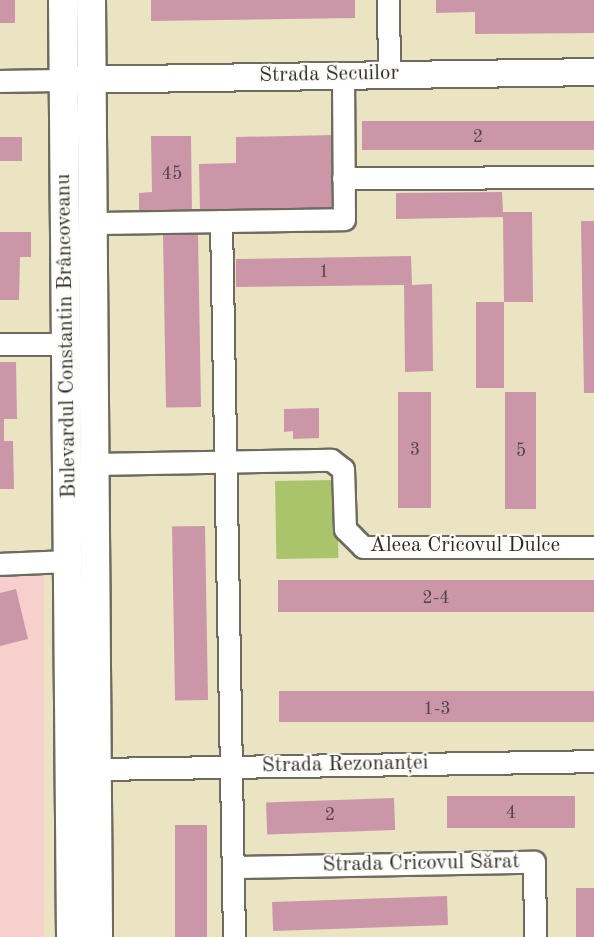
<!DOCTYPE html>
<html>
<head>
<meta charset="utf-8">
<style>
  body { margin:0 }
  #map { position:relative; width:594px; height:937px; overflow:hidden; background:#eae4c3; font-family:"Old Standard TT",serif }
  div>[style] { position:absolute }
  .built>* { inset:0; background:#f7d0ce; transform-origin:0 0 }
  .green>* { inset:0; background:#a9c46b; transform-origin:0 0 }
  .building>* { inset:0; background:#cb96a8; transform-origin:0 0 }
  .roads { filter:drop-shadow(2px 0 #6e6c60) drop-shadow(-2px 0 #6e6c60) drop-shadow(0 2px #6e6c60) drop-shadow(0 -2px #6e6c60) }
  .minor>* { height:21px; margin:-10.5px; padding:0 10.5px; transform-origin:10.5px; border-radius:10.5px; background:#fff }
  .tertiary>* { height:26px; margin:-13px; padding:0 13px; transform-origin:13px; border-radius:13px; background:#fff }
  .secondary>* { height:28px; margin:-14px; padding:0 14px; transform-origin:14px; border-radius:14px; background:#fff }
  span { translate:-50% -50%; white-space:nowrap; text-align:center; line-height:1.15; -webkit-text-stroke:4.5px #fdfcf7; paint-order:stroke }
  .number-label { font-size:18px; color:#53464a }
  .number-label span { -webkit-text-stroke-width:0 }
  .street-label { font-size:21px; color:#2b2b2b }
</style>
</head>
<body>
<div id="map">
  <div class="built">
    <div style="left:44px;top:571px;width:366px;height:44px;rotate:90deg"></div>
  </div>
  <div class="green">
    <div style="left:337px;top:480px;width:78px;height:62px;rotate:89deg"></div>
  </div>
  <div class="building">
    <div style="left:0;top:0;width:15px;height:23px"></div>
    <div style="clip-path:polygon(151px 0,355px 0,355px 18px,151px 21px)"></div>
    <div style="clip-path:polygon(436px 0,594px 0,594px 33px,475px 34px,475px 12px,436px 13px)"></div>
    <div style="left:594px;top:121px;width:29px;height:232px;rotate:90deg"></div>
    <div style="clip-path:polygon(335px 135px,336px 209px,200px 212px,199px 164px,236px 163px,236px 137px)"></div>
    <div style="clip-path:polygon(151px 136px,191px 136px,192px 215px,139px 216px,139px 193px,152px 192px)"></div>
    <div style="left:0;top:137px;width:22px;height:24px"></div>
    <div style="clip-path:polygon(502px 192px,503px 212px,532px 212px,533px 302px,504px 302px,503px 217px,396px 219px,396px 193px)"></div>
    <div style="clip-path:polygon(581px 221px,594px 221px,594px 393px,584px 393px)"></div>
    <div style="clip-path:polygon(0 232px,31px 232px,31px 257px,20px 257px,19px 300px,0 300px)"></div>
    <div style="left:198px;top:234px;width:173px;height:35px;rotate:89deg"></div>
    <div style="clip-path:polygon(411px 256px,412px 285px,432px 284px,433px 371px,405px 372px,404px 285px,236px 287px,236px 259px)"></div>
    <div style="left:476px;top:302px;width:28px;height:86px"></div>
    <div style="clip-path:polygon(0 362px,16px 362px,17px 419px,4px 419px,4px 441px,13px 441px,14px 489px,0 489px)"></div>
    <div style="left:398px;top:392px;width:33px;height:116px"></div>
    <div style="left:536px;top:392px;width:117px;height:31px;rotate:90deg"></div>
    <div style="clip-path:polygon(319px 408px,319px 438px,293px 439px,293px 431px,284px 432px,284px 409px)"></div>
    <div style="left:205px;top:526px;width:174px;height:33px;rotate:89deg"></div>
    <div style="left:594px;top:580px;width:32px;height:316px;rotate:90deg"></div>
    <div style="clip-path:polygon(16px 589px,28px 639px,0 646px,0 593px)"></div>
    <div style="left:594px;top:691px;width:31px;height:315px;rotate:90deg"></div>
    <div style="left:575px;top:796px;width:32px;height:128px;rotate:90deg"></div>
    <div style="left:394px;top:798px;width:32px;height:128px;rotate:88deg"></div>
    <div style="left:175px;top:825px;width:32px;height:112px"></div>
    <div style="left:594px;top:888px;width:49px;height:18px;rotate:90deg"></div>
    <div style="left:447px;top:896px;width:29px;height:175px;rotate:88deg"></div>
  </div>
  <div class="roads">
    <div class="minor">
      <div style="left:388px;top:0;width:74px;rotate:89.2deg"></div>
      <div style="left:0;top:81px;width:64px;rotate:-0.9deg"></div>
      <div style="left:343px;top:178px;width:251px;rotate:-0.2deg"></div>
      <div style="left:221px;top:221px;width:716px;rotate:88.96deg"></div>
      <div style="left:93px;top:223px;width:251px;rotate:-0.9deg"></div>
      <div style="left:344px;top:219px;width:144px;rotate:-90.4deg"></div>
      <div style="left:0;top:344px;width:68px"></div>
      <div style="left:94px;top:464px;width:237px;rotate:-1deg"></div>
      <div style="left:331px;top:460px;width:15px;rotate:37deg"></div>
      <div style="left:343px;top:469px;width:60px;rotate:88.1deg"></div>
      <div style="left:345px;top:529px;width:25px;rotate:45deg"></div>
      <div style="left:363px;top:547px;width:231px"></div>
      <div style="left:0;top:564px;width:69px;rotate:-2.5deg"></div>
      <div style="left:97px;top:769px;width:497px;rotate:-0.9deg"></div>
      <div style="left:233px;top:867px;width:301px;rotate:-1deg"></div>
      <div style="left:534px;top:862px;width:75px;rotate:89.2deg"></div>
    </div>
    <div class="tertiary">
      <div style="left:70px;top:80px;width:524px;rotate:-0.87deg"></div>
    </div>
    <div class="secondary">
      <div style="left:63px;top:0;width:937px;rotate:89.51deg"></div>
      <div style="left:91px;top:0;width:937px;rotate:89.57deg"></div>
    </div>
  </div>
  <div class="number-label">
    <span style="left:478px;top:137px">2</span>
    <span style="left:172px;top:174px">45</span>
    <span style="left:324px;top:272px">1</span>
    <span style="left:415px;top:450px">3</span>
    <span style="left:521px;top:451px">5</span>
    <span style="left:436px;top:598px">2-4</span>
    <span style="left:437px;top:709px">1-3</span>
    <span style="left:511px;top:813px">4</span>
    <span style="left:330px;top:815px">2</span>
  </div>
  <div class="street-label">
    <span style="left:329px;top:75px;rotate:-1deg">Strada Secuilor</span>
    <span style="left:67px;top:336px;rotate:-91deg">Bulevardul Constantin Brâncoveanu</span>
    <span style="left:465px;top:546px">Aleea Cricovul Dulce</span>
    <span style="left:345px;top:765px;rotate:-1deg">Strada Rezonanței</span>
    <span style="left:421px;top:864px;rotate:-1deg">Strada Cricovul Sărat</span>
  </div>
</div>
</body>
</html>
